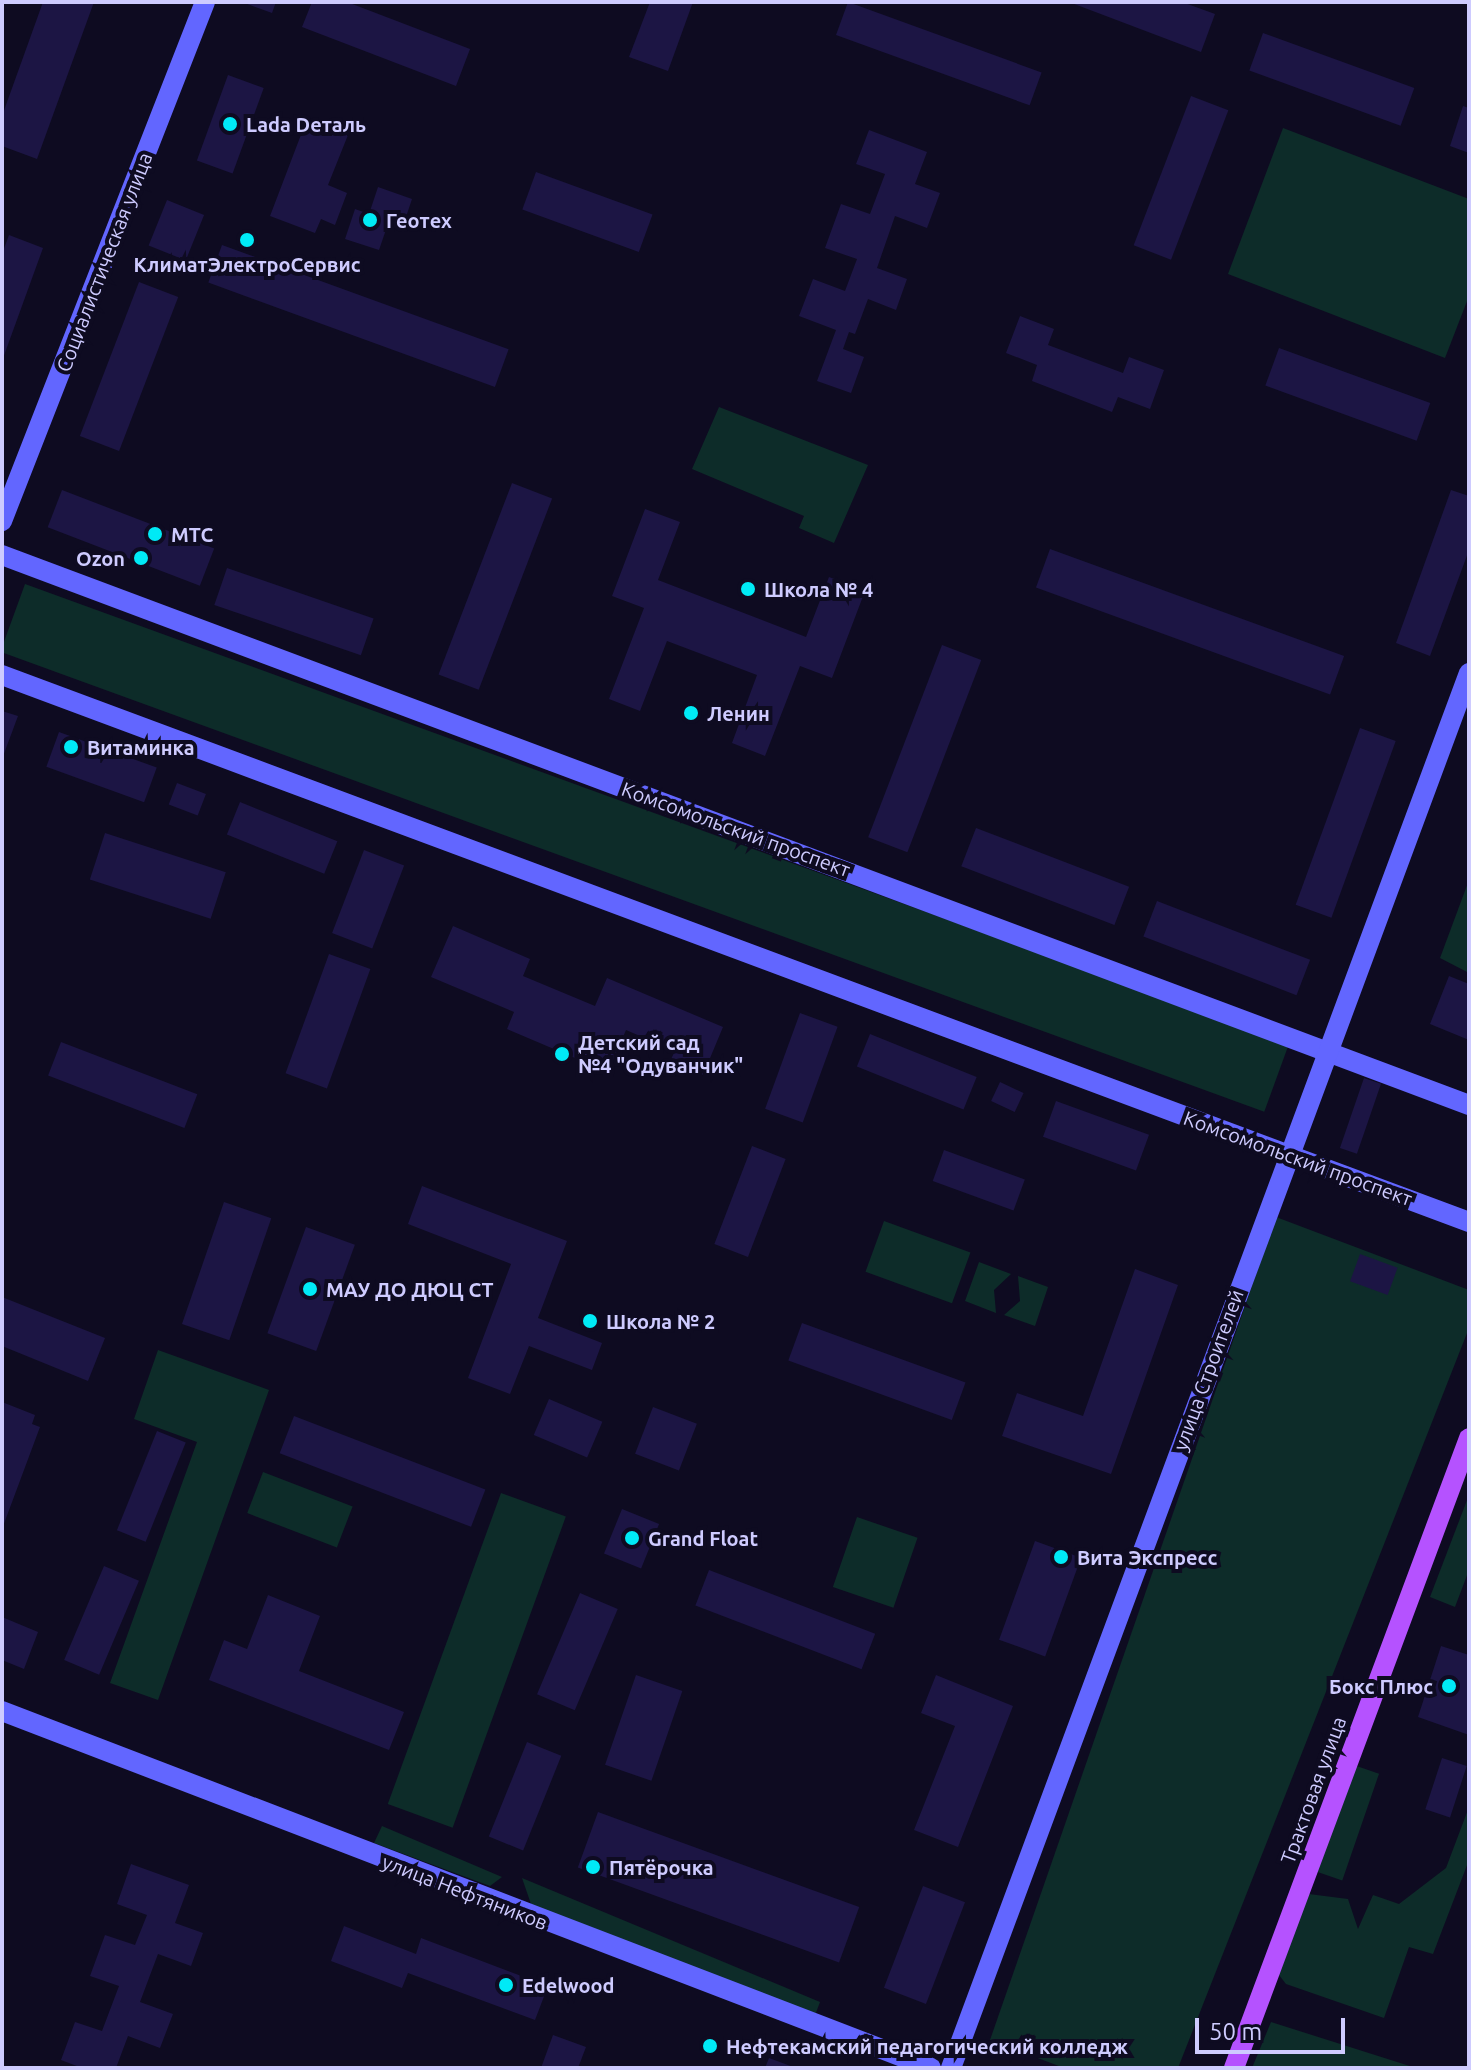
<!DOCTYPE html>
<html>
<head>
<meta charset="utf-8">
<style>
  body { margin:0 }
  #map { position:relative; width:1471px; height:2070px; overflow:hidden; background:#0e0b21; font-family:Ubuntu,sans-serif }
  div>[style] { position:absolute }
  .green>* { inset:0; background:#0d2c29; transform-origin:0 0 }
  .building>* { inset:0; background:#1c1544; transform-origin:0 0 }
  .secondary>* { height:20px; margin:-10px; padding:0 10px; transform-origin:10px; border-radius:10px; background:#6266ff }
  .primary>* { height:20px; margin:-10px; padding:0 10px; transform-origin:10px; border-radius:10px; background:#b552ff }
  .dots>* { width:22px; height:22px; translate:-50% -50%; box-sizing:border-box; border:4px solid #0e0b21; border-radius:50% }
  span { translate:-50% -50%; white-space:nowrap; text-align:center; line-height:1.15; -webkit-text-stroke:8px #0e0b21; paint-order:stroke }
  .poi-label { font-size:20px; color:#cecbff; font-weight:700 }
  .left { translate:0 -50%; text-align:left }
  .right { translate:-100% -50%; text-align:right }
  .street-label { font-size:20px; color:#cecbff }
  .frame { position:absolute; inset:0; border:4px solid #cecbff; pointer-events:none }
  .scale { position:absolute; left:1195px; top:2018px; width:150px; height:36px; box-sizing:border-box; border:4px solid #cecbff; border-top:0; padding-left:10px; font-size:24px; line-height:28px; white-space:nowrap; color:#cecbff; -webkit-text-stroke:6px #0e0b21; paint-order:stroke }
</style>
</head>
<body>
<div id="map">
  <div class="green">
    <div style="clip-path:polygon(1283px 128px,1469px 199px,1469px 296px,1445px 358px,1228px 274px)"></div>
    <div style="clip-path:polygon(719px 407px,868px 465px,834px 543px,799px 528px,804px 516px,692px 469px)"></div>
    <div style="left:25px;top:584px;width:1345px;height:72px;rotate:20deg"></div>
    <div style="clip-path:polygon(1469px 880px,1469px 973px,1440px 958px)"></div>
    <div style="clip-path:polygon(1276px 1217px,1469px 1290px,1469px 1328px,1178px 2068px,1064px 2068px,990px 2040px)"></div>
    <div style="left:884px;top:1221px;width:92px;height:54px;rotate:20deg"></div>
    <div style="clip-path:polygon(979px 1262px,1011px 1274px,994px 1290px,996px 1313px,965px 1301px)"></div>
    <div style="clip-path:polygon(1018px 1276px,1048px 1287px,1035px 1326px,1004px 1315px,1020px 1301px)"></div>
    <div style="clip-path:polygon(158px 1350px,269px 1390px,158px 1700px,110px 1683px,197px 1442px,134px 1419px)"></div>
    <div style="left:263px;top:1472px;width:96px;height:44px;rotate:21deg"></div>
    <div style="left:501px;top:1493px;width:69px;height:331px;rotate:20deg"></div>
    <div style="clip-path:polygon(1469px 1495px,1469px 1570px,1455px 1607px,1430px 1597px)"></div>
    <div style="left:857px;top:1517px;width:64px;height:74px;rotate:19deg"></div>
    <div style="left:1345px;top:1762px;width:36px;height:113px;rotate:19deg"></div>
    <div style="clip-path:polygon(1469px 1807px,1469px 1860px,1433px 1954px,1409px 1947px,1384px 2018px,1286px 1984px,1268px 1961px,1293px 1892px,1348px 1899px,1358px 1929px,1373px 1895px,1399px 1904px,1446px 1868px)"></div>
    <div style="clip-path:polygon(382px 1826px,502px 1877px,490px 1886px,374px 1843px)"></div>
    <div style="clip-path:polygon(522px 1878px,820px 2002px,814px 2018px,533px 1910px)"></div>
    <div style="clip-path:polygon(1271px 2022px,1416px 2068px,1252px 2068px)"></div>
  </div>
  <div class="building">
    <div style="clip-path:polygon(43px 2px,94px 2px,37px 159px,2px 146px,2px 116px)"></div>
    <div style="clip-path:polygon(242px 2px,276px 2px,272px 13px)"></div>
    <div style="clip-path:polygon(312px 2px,347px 2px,470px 49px,456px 86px,302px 27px)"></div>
    <div style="clip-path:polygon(650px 2px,693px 2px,668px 71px,629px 57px)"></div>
    <div style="left:848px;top:2px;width:206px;height:35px;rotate:20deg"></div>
    <div style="clip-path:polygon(1069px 2px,1182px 2px,1215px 14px,1201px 52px)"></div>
    <div style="left:1263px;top:33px;width:161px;height:40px;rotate:20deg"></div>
    <div style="left:228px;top:75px;width:38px;height:91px;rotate:20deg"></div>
    <div style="left:1191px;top:96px;width:40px;height:160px;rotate:21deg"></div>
    <div style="clip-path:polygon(1463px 106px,1469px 108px,1469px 153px,1450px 146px)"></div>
    <div style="clip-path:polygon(307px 119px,348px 135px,328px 185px,347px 193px,335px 225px,321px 219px,315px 233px,270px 216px)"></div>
    <div style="clip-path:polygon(869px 130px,927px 152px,915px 184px,940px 193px,927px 228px,895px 216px,877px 268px,907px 279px,896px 310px,868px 299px,855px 334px,849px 332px,843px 349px,864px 357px,851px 393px,817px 381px,836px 330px,799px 316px,813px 279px,845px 291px,857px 259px,825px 248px,841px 204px,870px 214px,885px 174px,856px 164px)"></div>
    <div style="left:536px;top:172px;width:124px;height:40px;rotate:20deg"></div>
    <div style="clip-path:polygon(378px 187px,412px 199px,404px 223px,390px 218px,379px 250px,345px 239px,355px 209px,369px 214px)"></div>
    <div style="left:167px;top:200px;width:40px;height:49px;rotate:22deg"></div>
    <div style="clip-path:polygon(9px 235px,43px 248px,2px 361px,2px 254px)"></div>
    <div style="left:222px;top:245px;width:305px;height:40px;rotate:20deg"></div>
    <div style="left:139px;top:282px;width:42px;height:165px;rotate:21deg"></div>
    <div style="clip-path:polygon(1020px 316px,1054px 329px,1048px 345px,1123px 373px,1129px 357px,1164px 370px,1150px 409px,1118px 397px,1112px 412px,1032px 381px,1037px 365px,1006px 353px)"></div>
    <div style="left:1279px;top:348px;width:161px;height:40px;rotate:20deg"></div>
    <div style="left:512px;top:483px;width:43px;height:205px;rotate:21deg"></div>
    <div style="left:62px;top:490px;width:163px;height:40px;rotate:21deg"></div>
    <div style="clip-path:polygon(1451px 490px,1469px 496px,1469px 550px,1430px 656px,1396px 643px)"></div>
    <div style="clip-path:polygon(645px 509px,680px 522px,658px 580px,806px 637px,829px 577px,865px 591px,832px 678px,800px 666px,765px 756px,732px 743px,757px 675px,667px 641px,640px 711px,609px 699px,644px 608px,612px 596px)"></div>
    <div style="left:1050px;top:549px;width:313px;height:41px;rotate:20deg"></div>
    <div style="left:227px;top:568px;width:155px;height:39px;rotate:19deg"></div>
    <div style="left:942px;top:645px;width:42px;height:206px;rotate:21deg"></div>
    <div style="clip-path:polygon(2px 711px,18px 716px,2px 759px)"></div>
    <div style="left:1360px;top:728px;width:38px;height:188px;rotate:20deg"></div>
    <div style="left:59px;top:732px;width:104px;height:37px;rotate:20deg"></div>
    <div style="left:177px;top:783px;width:31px;height:23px;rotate:21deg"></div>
    <div style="left:240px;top:802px;width:105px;height:35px;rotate:22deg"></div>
    <div style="left:976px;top:828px;width:164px;height:41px;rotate:21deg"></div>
    <div style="left:105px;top:833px;width:127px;height:49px;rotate:18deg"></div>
    <div style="left:364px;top:850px;width:43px;height:89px;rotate:21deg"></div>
    <div style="left:1157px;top:901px;width:164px;height:38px;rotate:21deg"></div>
    <div style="clip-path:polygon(453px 926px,530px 959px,523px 976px,595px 1006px,607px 978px,723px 1027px,703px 1075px,670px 1061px,675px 1051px,626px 1030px,608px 1072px,507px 1029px,514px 1012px,431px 977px)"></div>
    <div style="left:329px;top:954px;width:44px;height:127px;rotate:20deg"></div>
    <div style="clip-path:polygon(1449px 976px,1469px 984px,1469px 1040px,1430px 1024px)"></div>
    <div style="left:800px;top:1013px;width:40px;height:102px;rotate:20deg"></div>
    <div style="left:870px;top:1034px;width:115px;height:35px;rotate:22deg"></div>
    <div style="left:61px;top:1042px;width:146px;height:36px;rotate:21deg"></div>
    <div style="left:1364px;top:1078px;width:18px;height:74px;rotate:19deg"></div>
    <div style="left:1000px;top:1082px;width:26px;height:21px;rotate:25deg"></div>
    <div style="left:1056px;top:1101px;width:99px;height:38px;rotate:20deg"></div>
    <div style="left:752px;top:1146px;width:36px;height:105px;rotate:21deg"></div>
    <div style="left:944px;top:1150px;width:86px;height:33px;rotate:20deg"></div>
    <div style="clip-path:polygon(422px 1186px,567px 1241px,538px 1318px,602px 1343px,592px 1370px,529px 1346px,510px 1394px,468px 1378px,511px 1264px,408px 1224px)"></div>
    <div style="left:224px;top:1202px;width:50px;height:129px;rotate:19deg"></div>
    <div style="left:306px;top:1227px;width:52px;height:113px;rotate:20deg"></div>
    <div style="left:1360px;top:1254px;width:40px;height:29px;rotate:20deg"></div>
    <div style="clip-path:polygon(1135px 1269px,1178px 1285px,1111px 1474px,1002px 1436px,1017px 1393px,1083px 1416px)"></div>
    <div style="clip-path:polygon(2px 1297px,105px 1338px,88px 1381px,2px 1346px)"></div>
    <div style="left:802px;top:1323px;width:174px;height:40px;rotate:20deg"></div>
    <div style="left:549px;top:1399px;width:58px;height:39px;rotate:23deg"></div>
    <div style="clip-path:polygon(2px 1402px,35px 1415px,32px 1424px,40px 1427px,2px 1529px)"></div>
    <div style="left:653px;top:1407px;width:47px;height:50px;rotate:21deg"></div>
    <div style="left:294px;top:1416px;width:205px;height:40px;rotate:21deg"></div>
    <div style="left:157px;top:1431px;width:31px;height:107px;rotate:22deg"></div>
    <div style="left:622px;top:1509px;width:40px;height:48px;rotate:22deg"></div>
    <div style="left:1035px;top:1541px;width:49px;height:105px;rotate:20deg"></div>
    <div style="left:104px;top:1566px;width:38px;height:102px;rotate:23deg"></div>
    <div style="left:709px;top:1570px;width:178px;height:38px;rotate:21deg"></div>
    <div style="left:580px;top:1593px;width:41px;height:110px;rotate:23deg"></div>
    <div style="clip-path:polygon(268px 1595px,320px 1616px,299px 1671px,404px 1712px,389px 1750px,209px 1680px,224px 1640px,247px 1649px)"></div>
    <div style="clip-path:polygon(2px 1617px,38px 1632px,24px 1669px,2px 1660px)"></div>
    <div style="clip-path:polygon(1441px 1646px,1469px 1655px,1469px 1735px,1418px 1717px)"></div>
    <div style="left:636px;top:1675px;width:49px;height:95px;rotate:19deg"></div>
    <div style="clip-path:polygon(936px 1675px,1013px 1706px,958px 1847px,914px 1830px,955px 1726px,921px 1713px)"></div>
    <div style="left:527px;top:1742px;width:37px;height:102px;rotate:22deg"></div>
    <div style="left:1442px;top:1758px;width:26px;height:54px;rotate:18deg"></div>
    <div style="left:598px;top:1812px;width:278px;height:59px;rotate:20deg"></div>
    <div style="clip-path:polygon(131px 1864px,189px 1885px,175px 1923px,203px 1933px,191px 1966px,158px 1954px,140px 2002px,173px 2014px,160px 2048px,128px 2036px,116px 2068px,82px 2068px,61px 2060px,75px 2022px,102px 2031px,119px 1986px,90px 1976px,105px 1935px,135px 1945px,147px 1915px,117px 1904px)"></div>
    <div style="left:923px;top:1886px;width:45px;height:109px;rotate:21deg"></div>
    <div style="clip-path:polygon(344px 1926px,416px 1954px,421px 1938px,548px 1986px,535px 2020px,408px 1973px,402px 1988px,331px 1961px)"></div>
    <div style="clip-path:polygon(553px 2035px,586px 2047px,578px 2068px,541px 2068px)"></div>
    <div style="clip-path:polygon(769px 2058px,796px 2068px,765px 2068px)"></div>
  </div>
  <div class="secondary">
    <div style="left:2px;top:521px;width:557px;rotate:-68.64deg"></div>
    <div style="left:2px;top:555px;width:1567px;rotate:20.55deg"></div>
    <div style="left:2px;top:675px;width:1566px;rotate:20.45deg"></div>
    <div style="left:2px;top:1711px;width:995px;rotate:21.02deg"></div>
    <div style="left:951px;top:2068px;width:1488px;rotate:-69.63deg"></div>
  </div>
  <div class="primary">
    <div style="left:1234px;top:2068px;width:672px;rotate:-69.54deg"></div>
  </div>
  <div class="dots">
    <div style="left:230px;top:124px;background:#00eaf6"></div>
    <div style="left:370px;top:220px;background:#00eaf6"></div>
    <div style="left:247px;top:240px;background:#00eaf6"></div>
    <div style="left:155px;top:534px;background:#00eaf6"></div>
    <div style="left:141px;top:558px;background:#00eaf6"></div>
    <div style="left:748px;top:589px;background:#00eaf6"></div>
    <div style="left:691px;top:713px;background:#00eaf6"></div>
    <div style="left:71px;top:747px;background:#00eaf6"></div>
    <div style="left:562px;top:1054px;background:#00eaf6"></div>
    <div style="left:310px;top:1289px;background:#00eaf6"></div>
    <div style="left:590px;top:1321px;background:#00eaf6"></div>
    <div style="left:632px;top:1538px;background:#00eaf6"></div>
    <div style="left:1061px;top:1557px;background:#00eaf6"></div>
    <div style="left:1449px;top:1686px;background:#00eaf6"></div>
    <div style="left:593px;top:1867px;background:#00eaf6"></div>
    <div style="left:506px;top:1985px;background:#00eaf6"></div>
    <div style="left:710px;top:2046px;background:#00eaf6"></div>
  </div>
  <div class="poi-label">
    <span class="left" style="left:246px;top:124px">Lada Dеталь</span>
    <span class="left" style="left:386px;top:220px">Геотех</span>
    <span style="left:247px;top:264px">КлиматЭлектроСервис</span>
    <span class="left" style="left:171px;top:534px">МТС</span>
    <span class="right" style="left:125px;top:558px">Ozon</span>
    <span class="left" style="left:764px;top:589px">Школа № 4</span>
    <span class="left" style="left:707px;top:713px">Ленин</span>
    <span class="left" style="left:87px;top:747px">Витаминка</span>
    <span class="left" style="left:578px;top:1054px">Детский сад<br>№4 "Одуванчик"</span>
    <span class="left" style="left:326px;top:1289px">МАУ ДО ДЮЦ СТ</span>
    <span class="left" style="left:606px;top:1321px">Школа № 2</span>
    <span class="left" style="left:648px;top:1538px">Grand Float</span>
    <span class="left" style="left:1077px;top:1557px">Вита Экспресс</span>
    <span class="right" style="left:1433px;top:1686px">Бокс Плюс</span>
    <span class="left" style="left:609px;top:1867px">Пятёрочка</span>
    <span class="left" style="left:522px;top:1985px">Edelwood</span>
    <span class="left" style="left:726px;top:2046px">Нефтекамский педагогический колледж</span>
  </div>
  <div class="street-label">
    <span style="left:104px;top:262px;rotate:-69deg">Социалистическая улица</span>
    <span style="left:736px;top:829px;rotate:20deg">Комсомольский проспект</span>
    <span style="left:1298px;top:1158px;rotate:20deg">Комсомольский проспект</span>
    <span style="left:1208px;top:1370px;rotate:-70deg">улица Строителей</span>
    <span style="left:1313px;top:1790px;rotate:-70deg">Трактовая улица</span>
    <span style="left:465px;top:1892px;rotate:21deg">улица Нефтяников</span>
  </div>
  <div class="frame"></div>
  <div class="scale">50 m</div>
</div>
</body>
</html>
